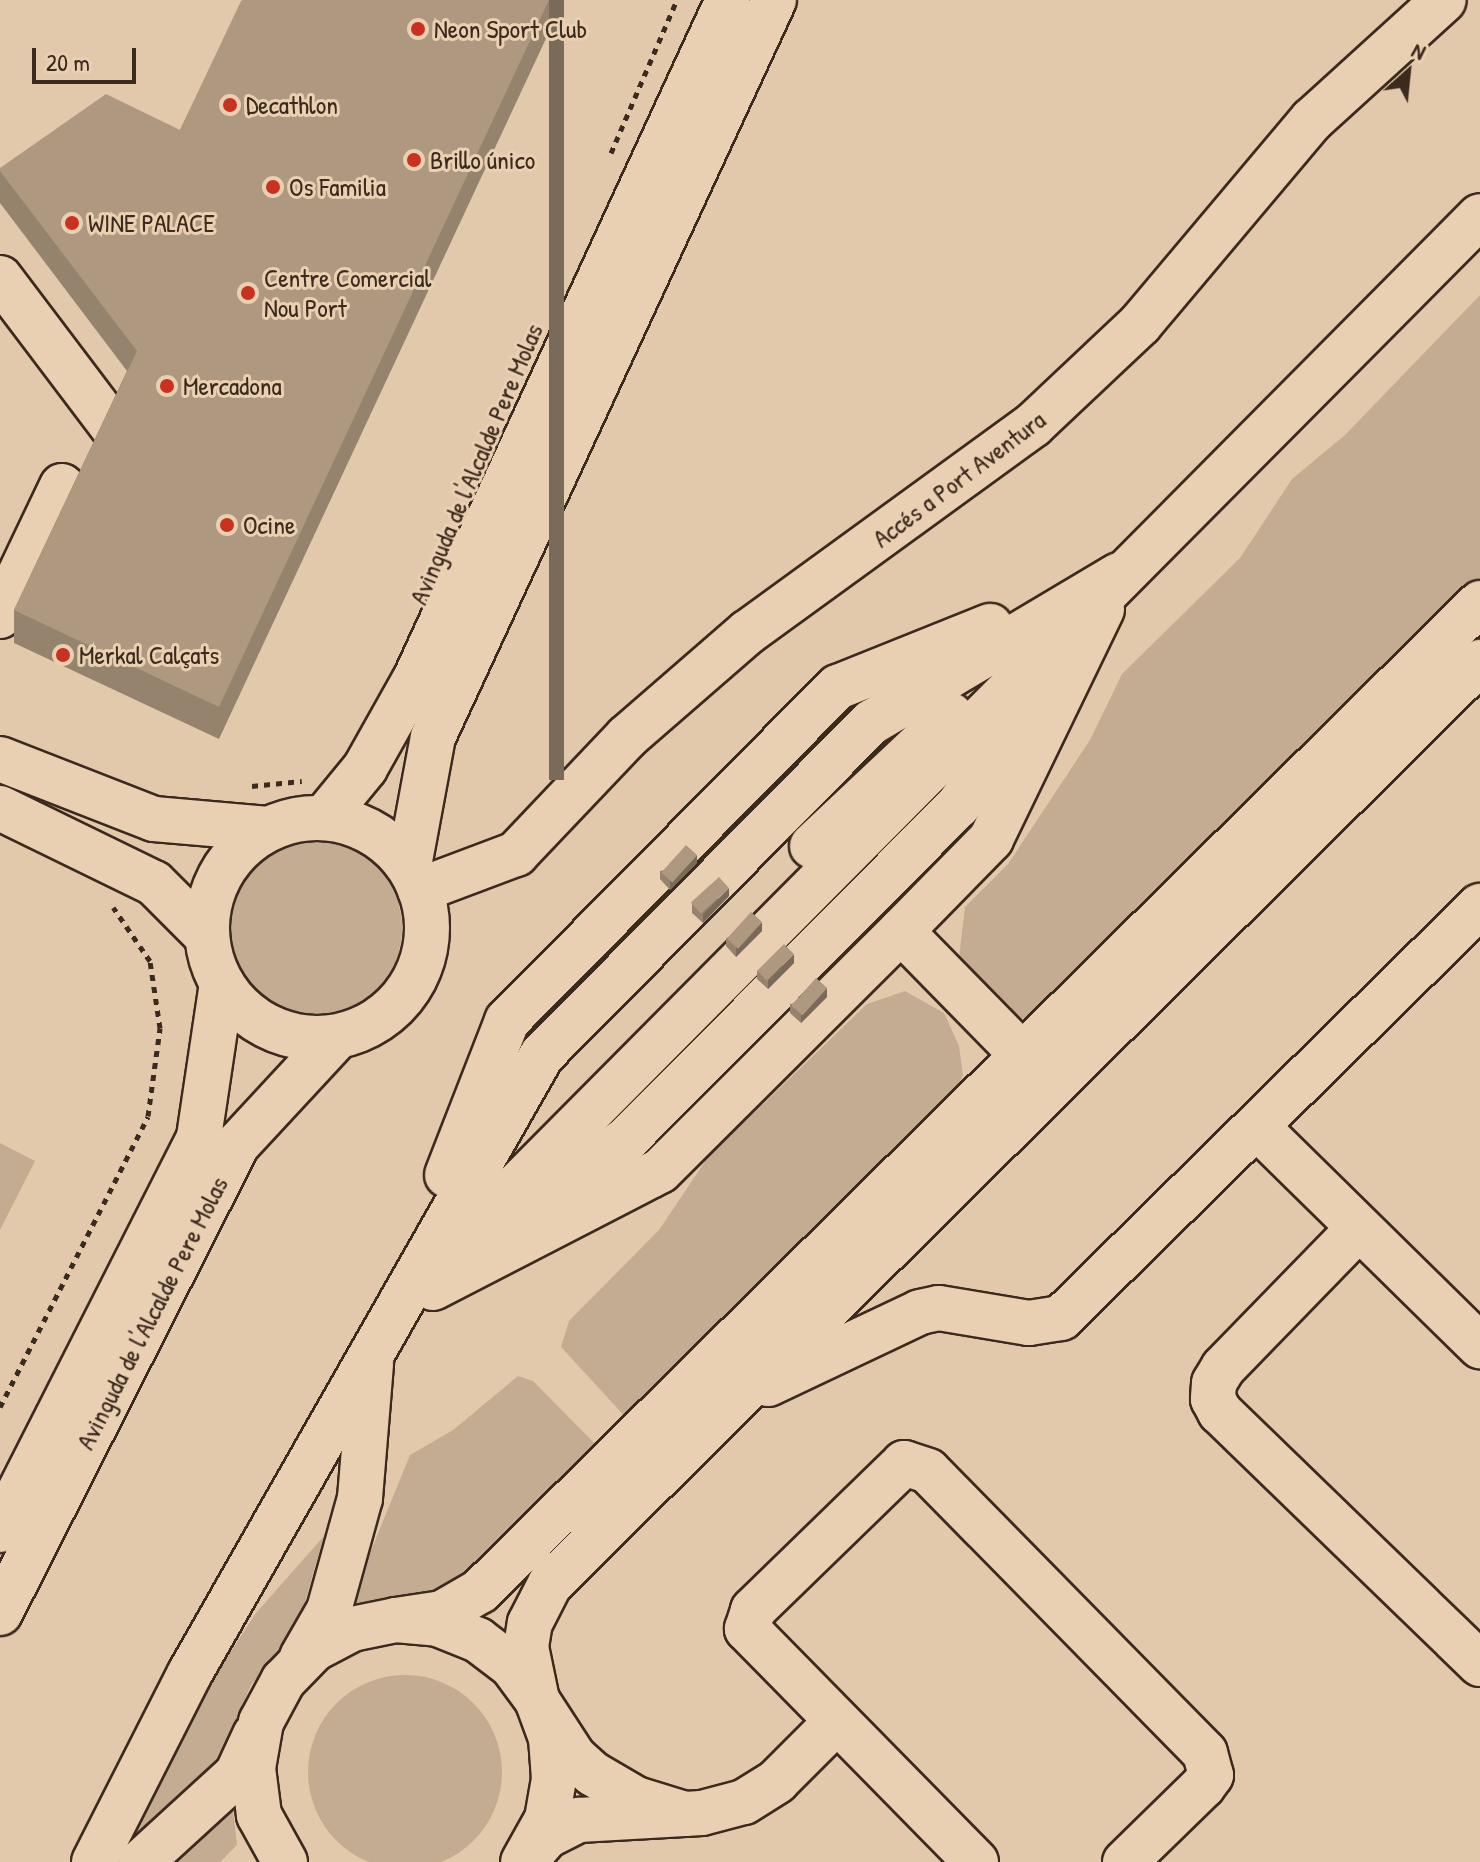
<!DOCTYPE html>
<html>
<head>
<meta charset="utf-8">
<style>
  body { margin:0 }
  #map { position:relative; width:1480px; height:1862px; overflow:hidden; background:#e3c9ac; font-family:"Patrick Hand",sans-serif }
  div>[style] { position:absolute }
  .green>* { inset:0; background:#c4ac92 }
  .round { border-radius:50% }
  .path>* { height:5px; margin-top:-2.5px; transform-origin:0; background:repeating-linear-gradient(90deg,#3b2a1e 0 6px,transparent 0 12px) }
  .roads { filter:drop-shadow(2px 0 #3b2a1e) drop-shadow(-2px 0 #3b2a1e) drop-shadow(0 2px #3b2a1e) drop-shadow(0 -2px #3b2a1e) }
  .minor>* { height:44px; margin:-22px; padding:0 22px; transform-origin:22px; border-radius:22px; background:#ead0b2 }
  .minor>.ring { margin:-22px; padding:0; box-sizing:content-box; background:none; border:44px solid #ead0b2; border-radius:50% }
  .wall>* { inset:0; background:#96836e }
  .shaded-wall>* { inset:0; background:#7a6a5a; transform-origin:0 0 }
  .building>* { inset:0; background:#af9880; transform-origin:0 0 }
  .dots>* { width:22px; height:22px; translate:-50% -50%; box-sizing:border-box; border:4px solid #ead0b2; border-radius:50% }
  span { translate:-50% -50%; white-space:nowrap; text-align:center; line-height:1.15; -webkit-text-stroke:6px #ead0b2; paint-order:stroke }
  .poi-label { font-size:26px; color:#3b2a1e }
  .left { translate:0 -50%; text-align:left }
  .street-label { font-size:26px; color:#3b2a1e }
  .north { position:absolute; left:1368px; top:32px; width:80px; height:80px; -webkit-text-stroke:6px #ead0b2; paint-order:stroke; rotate:27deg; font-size:22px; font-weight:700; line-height:32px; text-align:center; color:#3b2a1e }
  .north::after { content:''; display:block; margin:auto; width:28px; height:36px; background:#3b2a1e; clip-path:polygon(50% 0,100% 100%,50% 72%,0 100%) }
  .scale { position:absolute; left:32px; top:48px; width:104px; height:36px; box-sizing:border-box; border:4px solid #3b2a1e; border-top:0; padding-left:10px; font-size:24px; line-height:28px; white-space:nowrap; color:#3b2a1e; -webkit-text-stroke:6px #ead0b2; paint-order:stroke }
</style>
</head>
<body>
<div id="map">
  <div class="green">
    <div style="clip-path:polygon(1480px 295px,1480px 583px,1046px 1013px,1015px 1020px,982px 993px,959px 958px,965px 907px,1008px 864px,1090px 740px,1122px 674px,1240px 558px,1292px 479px,1345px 435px)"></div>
    <div class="round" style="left:230px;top:842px;width:172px;height:172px"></div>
    <div style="clip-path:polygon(905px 991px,944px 1013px,959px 1046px,963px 1075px,950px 1103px,631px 1423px,561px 1347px,569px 1321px,659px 1230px,708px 1157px,867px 1004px)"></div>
    <div style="clip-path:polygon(0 1143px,35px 1161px,0 1230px)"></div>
    <div style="clip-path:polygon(518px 1376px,533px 1381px,601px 1450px,475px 1576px,445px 1592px,348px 1607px,410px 1455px,453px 1430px)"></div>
    <div style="clip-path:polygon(324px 1536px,296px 1633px,251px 1685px,238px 1715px,227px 1758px,237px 1845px,220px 1862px,115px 1862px,189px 1716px,256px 1613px)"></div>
    <div class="round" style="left:308px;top:1675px;width:194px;height:194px"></div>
  </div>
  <div class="path">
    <div style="left:611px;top:153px;width:167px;rotate:-66.7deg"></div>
    <div style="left:252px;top:786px;width:50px;rotate:-5.7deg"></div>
    <div style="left:0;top:1407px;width:326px;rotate:-63deg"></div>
    <div style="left:148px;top:1116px;width:89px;rotate:-82.2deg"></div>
    <div style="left:160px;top:1028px;width:68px;rotate:-98.5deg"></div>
    <div style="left:150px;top:961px;width:65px;rotate:-124.4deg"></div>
  </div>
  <div class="roads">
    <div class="minor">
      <div style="left:0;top:278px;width:189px;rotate:52.9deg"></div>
      <div style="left:0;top:616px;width:144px;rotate:-64.5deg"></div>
      <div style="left:0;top:759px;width:165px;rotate:21.3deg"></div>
      <div style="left:154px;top:819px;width:114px;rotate:5deg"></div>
      <div style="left:0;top:808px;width:171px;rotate:26deg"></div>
      <div style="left:154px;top:883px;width:74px;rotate:45deg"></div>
      <div class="ring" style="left:207px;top:818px;width:176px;height:176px"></div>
      <div style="left:324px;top:818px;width:65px;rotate:-50.6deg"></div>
      <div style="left:365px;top:768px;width:104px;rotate:-60.7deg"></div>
      <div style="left:416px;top:677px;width:745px;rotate:-65.26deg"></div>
      <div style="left:812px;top:846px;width:191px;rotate:-43.3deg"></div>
      <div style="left:409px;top:866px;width:131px;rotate:-79.5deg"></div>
      <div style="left:433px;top:737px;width:812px;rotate:-65.17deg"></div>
      <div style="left:420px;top:890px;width:103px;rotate:-20.6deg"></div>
      <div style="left:516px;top:854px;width:161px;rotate:-46.5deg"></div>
      <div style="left:627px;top:737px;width:160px;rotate:-41deg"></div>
      <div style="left:748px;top:632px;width:352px;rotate:-36deg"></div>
      <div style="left:1033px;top:425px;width:147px;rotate:-43.3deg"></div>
      <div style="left:1140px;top:324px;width:267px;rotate:-49.9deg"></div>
      <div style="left:1312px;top:120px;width:178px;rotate:-42.3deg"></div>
      <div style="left:901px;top:931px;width:203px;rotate:45.6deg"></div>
      <div style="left:1257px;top:1127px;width:313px;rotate:44.5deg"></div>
      <div style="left:447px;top:1175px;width:165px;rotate:-68.7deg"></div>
      <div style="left:507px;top:1021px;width:470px;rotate:-45.3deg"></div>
      <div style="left:838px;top:687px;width:164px;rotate:-21.9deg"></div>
      <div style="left:508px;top:1225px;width:147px;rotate:-35.9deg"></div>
      <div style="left:627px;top:1139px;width:470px;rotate:-45.2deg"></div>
      <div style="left:958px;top:806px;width:143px;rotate:-55.5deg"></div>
      <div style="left:1359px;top:1228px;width:195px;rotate:134.2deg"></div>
      <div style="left:1223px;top:1368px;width:17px;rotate:121deg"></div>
      <div style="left:1214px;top:1383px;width:16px;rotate:94deg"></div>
      <div style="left:1213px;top:1399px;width:15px;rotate:62deg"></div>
      <div style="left:1220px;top:1412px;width:362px;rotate:44.1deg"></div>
      <div style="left:436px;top:1267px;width:1481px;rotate:-45.19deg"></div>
      <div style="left:433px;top:1288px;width:255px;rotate:-27.3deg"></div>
      <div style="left:660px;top:1171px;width:340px;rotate:-44.9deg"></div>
      <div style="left:901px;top:931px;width:129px;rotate:-45.6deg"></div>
      <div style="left:991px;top:839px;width:255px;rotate:-64.2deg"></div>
      <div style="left:768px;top:1384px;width:168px;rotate:-25.3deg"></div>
      <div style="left:920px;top:1312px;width:19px;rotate:-12deg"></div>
      <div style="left:939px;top:1308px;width:91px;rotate:9.5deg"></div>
      <div style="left:1029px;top:1323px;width:32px;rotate:-9deg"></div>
      <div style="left:1061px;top:1318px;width:588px;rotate:-44.52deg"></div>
      <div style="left:0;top:1530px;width:441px;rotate:-63.1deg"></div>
      <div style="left:199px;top:1137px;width:155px;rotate:-81.5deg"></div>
      <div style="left:0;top:1613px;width:525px;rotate:-63.14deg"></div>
      <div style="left:237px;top:1145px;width:147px;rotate:-47.2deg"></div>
      <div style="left:396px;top:1620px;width:47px;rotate:-8.7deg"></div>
      <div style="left:442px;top:1613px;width:44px;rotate:-30.1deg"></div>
      <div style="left:480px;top:1591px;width:1406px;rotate:-44.65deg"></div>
      <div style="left:302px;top:1657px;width:54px;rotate:-60.1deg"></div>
      <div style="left:329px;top:1610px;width:116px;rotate:-74.5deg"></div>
      <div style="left:360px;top:1498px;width:135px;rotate:-85.3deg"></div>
      <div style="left:685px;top:1814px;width:51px;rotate:-163deg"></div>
      <div style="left:636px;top:1799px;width:50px;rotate:-149.8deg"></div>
      <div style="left:593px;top:1774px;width:25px;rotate:-138deg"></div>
      <div style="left:574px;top:1757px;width:68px;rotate:-123deg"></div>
      <div style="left:537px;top:1700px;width:54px;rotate:-101.7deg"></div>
      <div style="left:526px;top:1647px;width:24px;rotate:-81deg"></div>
      <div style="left:530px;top:1623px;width:44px;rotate:-62.9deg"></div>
      <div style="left:550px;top:1584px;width:1310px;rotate:-44.75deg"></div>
      <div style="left:532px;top:1853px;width:23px;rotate:-49deg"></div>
      <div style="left:547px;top:1836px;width:36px;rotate:-27deg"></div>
      <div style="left:579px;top:1820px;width:123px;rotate:-3.3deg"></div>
      <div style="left:702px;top:1813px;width:43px;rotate:-14.7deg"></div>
      <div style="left:744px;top:1802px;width:39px;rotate:-32deg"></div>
      <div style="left:777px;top:1781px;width:82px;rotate:-45deg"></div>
      <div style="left:94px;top:1862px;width:212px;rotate:-63.1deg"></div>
      <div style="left:190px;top:1673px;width:711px;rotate:-60.34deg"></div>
      <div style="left:542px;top:1055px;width:469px;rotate:-45.3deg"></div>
      <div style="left:872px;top:722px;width:287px;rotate:-30.8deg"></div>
      <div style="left:141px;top:1862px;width:130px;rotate:-42.5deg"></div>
      <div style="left:237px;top:1774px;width:43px;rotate:-65.2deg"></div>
      <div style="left:285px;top:1862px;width:54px;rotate:-119deg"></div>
      <div style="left:259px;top:1815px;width:47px;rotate:-97.3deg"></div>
      <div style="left:253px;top:1768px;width:47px;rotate:-80.1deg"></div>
      <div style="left:261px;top:1722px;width:47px;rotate:-61.8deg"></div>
      <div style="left:283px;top:1681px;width:45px;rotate:-45.9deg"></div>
      <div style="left:314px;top:1649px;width:43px;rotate:-27.8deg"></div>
      <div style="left:352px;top:1629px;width:45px;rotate:-11.6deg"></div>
      <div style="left:396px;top:1620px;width:42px;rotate:5.4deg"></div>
      <div style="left:438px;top:1624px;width:43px;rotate:21.8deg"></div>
      <div style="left:478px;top:1640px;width:43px;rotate:37.4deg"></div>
      <div style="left:512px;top:1666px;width:42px;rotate:53.7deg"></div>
      <div style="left:537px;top:1700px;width:40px;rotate:69.8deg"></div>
      <div style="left:551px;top:1738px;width:41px;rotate:85.8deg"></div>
      <div style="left:554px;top:1779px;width:41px;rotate:99.9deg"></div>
      <div style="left:547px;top:1819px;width:49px;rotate:119.2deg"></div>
      <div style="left:976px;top:1862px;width:327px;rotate:-134.5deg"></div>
      <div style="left:747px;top:1629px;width:20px;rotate:-72deg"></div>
      <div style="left:753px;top:1610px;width:211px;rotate:-44.2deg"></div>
      <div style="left:904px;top:1463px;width:25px;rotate:18deg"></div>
      <div style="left:928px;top:1471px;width:395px;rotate:45.5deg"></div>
      <div style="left:1205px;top:1753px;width:23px;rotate:75deg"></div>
      <div style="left:1211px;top:1775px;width:14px;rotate:126deg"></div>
      <div style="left:1203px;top:1786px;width:109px;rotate:135.7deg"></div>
    </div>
  </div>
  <div class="wall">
    <div style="clip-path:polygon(243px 0,564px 0,219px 739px,14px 643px,14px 610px,127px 371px,0 203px,0 168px,180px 130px)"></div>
    <div style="clip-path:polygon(697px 863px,670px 890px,660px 879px,660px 871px)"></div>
    <div style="clip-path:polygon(729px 896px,703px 923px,692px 913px,692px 904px)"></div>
    <div style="clip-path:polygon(762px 931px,736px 957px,726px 946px,726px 938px)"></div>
    <div style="clip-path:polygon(794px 963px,768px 989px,757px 979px,757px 971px)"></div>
    <div style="clip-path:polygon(827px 997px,801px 1023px,790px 1013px,790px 1004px)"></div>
  </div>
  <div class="shaded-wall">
    <div style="left:549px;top:0;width:15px;height:780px"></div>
    <div style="clip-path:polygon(697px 855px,697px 863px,670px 890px,670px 881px)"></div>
    <div style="clip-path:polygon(729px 888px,729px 896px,703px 923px,703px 914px)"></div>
    <div style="clip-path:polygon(762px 922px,762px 931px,736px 957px,736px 948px)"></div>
    <div style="clip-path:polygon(794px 954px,794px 963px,768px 989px,768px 980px)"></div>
    <div style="clip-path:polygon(827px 988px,827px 997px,801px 1023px,801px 1014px)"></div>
  </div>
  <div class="building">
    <div style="clip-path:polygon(243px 0,549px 0,219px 707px,14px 610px,137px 351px,0 171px,0 168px,106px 94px,180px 130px,241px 1px)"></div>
    <div style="left:686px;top:845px;width:15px;height:37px;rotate:42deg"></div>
    <div style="left:719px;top:877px;width:15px;height:38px;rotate:48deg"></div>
    <div style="left:751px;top:912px;width:15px;height:36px;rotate:42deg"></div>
    <div style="left:784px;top:944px;width:14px;height:38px;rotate:45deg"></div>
    <div style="left:816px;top:978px;width:15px;height:37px;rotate:42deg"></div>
  </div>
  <div class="dots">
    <div style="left:418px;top:29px;background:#c8321e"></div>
    <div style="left:230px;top:105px;background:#c8321e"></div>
    <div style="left:414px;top:160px;background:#c8321e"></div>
    <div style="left:273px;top:187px;background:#c8321e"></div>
    <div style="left:72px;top:223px;background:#c8321e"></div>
    <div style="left:248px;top:293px;background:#c8321e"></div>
    <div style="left:167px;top:386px;background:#c8321e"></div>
    <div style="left:227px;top:525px;background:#c8321e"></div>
    <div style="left:63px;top:655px;background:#c8321e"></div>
  </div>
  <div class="poi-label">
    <span class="left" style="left:434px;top:29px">Neon Sport Club</span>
    <span class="left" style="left:246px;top:105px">Decathlon</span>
    <span class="left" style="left:430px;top:160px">Brillo único</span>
    <span class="left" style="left:289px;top:187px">Os Familia</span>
    <span class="left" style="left:88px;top:223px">WINE PALACE</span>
    <span class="left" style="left:264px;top:293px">Centre Comercial<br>Nou Port</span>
    <span class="left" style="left:183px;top:386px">Mercadona</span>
    <span class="left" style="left:243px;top:525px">Ocine</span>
    <span class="left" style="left:79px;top:655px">Merkal Calçats</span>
  </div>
  <div class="street-label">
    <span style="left:476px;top:464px;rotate:-67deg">Avinguda de l'Alcalde Pere Molas</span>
    <span style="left:959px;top:479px;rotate:-37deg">Accés a Port Aventura</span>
    <span style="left:152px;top:1313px;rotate:-63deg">Avinguda de l'Alcalde Pere Molas</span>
  </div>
  <div class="north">N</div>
  <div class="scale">20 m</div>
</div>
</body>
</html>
